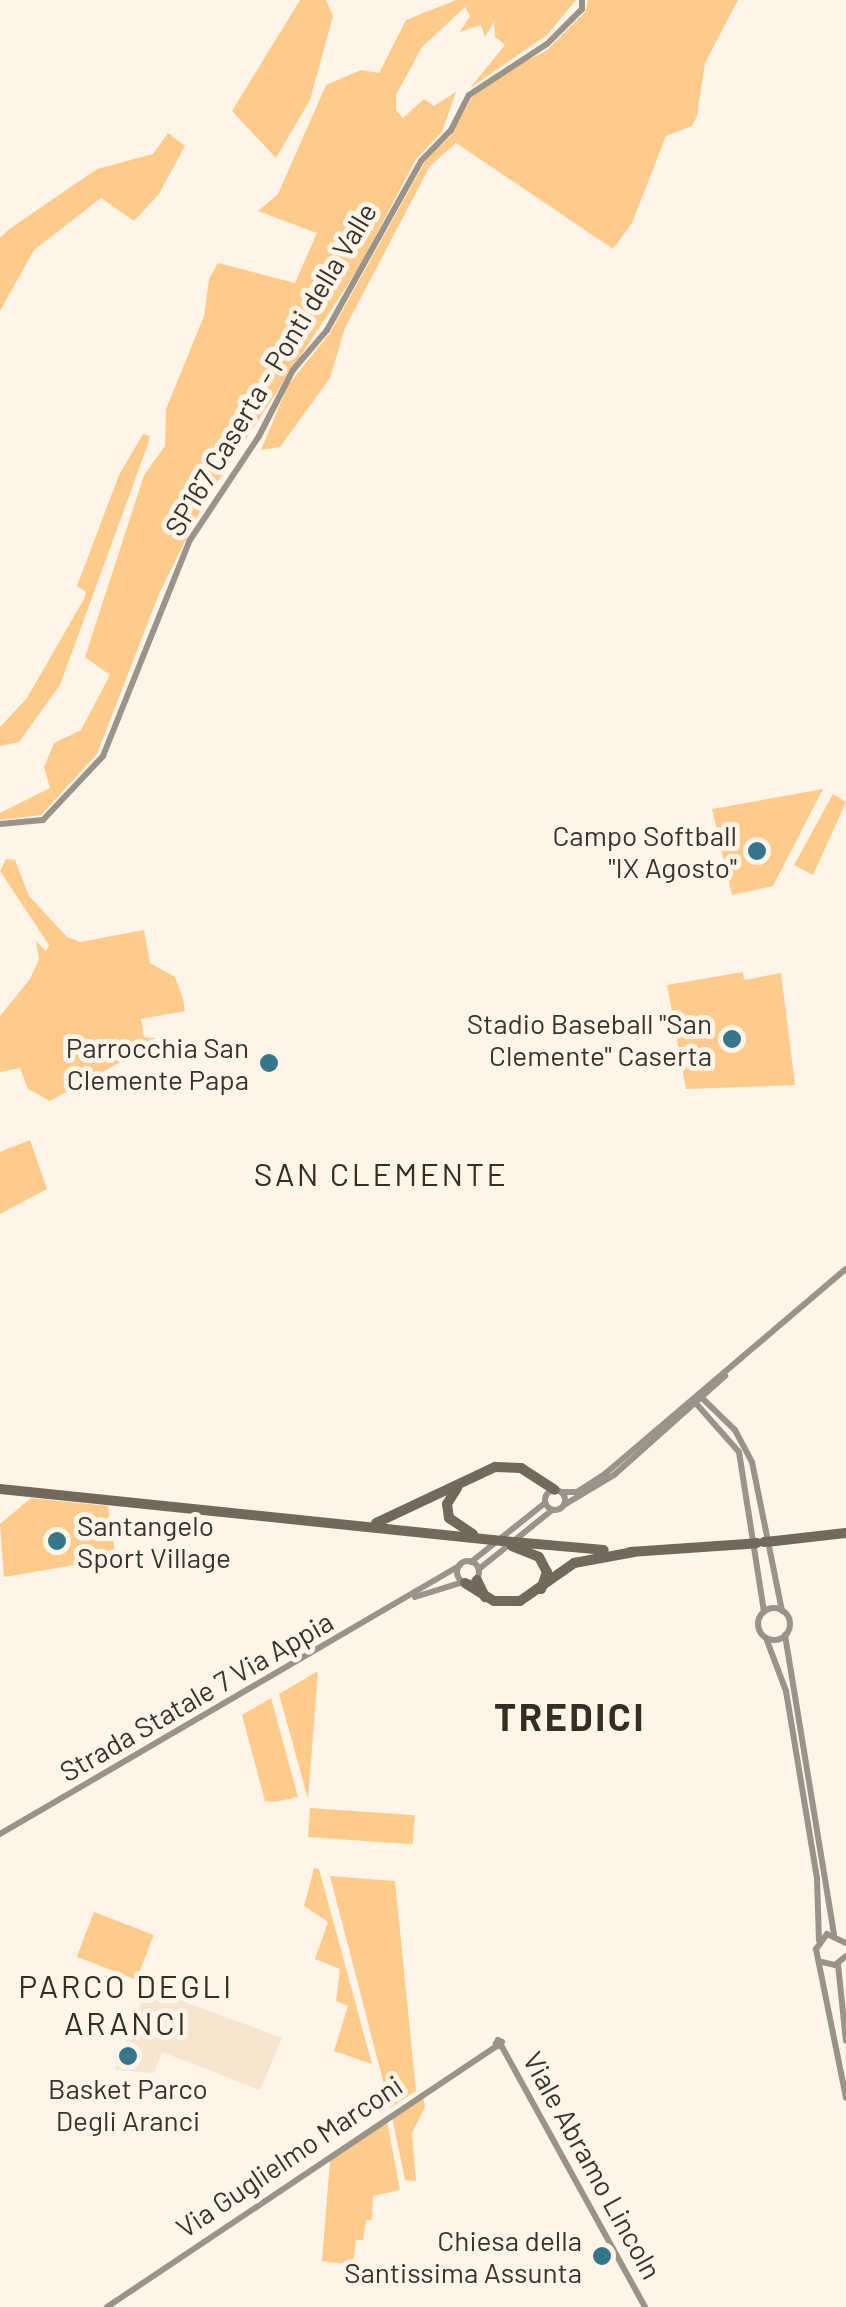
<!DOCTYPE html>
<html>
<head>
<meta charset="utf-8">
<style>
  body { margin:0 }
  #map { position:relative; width:846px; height:2307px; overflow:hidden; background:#fef4e8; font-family:Barlow,sans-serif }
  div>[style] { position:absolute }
  .built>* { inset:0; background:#f7e5d0 }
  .green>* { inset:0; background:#ffcb8b; transform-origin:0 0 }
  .secondary>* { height:6px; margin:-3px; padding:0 3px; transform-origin:3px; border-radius:3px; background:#9a938a }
  .secondary>.ring { margin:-3px; padding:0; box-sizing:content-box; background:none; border:6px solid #9a938a; border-radius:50% }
  .highway>* { height:10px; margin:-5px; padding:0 5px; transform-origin:5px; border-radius:5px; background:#73685b }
  .highway-bridge>* { height:10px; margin:-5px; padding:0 5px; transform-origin:5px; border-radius:5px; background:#73685b }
  .dots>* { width:28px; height:28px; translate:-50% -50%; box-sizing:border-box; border:5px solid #fef4e8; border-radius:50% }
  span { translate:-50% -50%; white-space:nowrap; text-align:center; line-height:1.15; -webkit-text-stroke:10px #fef4e8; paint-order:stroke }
  .street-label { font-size:28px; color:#38332d }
  .poi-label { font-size:28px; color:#38332d }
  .right { translate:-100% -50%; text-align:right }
  .left { translate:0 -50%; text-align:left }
  .quarter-label { font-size:32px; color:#372e23; letter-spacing:2.5px }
  .district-label { font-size:38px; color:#372e23; font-weight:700; letter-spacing:2.5px }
</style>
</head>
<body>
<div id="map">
  <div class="built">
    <div style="clip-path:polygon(147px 1988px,282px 2038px,260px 2090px,162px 2052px,154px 2073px,115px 2070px)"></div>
  </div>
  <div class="green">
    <div style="clip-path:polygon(300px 0,326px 0,333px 16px,310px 100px,276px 158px,232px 111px)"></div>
    <div style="clip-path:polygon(456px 0,576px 0,547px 35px,470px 88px,505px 45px,495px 37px,494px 22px,485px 37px,481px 25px,460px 32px,470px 16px,465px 7px,422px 47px,396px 95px,396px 110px,403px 118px,424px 99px,434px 106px,456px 92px,442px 132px,416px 159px,358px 269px,205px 501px,159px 594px,97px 754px,41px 815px,0 820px,0 813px,50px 788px,44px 767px,54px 743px,81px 730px,110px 675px,85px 657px,144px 475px,165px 446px,166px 409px,204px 316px,209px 279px,218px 263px,295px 283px,317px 233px,258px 211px,278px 194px,326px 85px,361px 70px,379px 73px,406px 20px)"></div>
    <div style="clip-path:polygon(588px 0,738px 0,705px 63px,697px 116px,692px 126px,666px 136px,632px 223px,613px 249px,456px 143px,430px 166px,345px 328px,330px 378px,280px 447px,261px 450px,288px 385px,330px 333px,428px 156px,450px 137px,472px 97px,502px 72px,546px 51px,585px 12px)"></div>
    <div style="clip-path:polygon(168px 133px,185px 146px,159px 194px,134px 221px,101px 198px,34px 250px,0 311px,0 238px,8px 230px,97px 169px,153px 154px)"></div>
    <div style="clip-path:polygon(143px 434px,150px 436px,147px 447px,60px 685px,19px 742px,0 746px,0 727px,27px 698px,84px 599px,86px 592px,77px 586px,119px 475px)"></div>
    <div style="clip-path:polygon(823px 789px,773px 886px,732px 895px,712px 809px)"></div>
    <div style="clip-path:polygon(833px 794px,846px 802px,813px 875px,794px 865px)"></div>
    <div style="clip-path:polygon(6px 859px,15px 860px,29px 896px,67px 937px,80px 942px,144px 930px,150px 963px,175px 977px,183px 999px,185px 1011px,141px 1019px,144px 1037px,155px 1038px,146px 1048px,50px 1101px,28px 1089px,20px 1068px,0 1072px,0 1016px,30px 979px,39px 959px,36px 941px,46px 951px,49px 945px,0 871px)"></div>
    <div style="clip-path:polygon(743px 972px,744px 980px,781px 973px,795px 1085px,686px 1089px,667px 985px)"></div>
    <div style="clip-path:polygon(30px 1140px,47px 1189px,0 1214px,0 1152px)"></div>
    <div style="clip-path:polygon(31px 1498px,108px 1506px,116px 1558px,4px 1577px,0 1524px)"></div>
    <div style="clip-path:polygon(318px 1671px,308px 1799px,279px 1694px)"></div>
    <div style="clip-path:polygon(271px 1698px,298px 1797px,275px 1802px,265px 1801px,242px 1715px)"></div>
    <div style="left:310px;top:1808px;width:105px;height:29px;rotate:4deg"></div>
    <div style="clip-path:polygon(314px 1868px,319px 1869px,372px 2064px,334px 2051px,348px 2006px,336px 2001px,340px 1969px,315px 1959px,328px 1922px,304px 1906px)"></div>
    <div style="clip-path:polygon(330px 1876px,395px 1881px,416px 2091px,390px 2108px)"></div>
    <div style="left:94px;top:1912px;width:64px;height:48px;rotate:21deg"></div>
    <div style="clip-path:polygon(423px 2097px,425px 2107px,412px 2133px,416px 2181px,405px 2180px,392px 2117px)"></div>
    <div style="clip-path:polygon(387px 2121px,400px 2190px,373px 2196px,372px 2220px,366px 2220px,363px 2240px,356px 2240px,353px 2265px,322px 2261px,330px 2160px)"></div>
  </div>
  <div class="secondary">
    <div style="left:0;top:824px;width:43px;rotate:-5.3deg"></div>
    <div style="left:43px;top:820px;width:88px;rotate:-46.8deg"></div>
    <div style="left:103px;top:756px;width:233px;rotate:-68.1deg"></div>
    <div style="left:190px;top:540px;width:125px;rotate:-56.4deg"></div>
    <div style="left:259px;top:436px;width:74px;rotate:-62.7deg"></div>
    <div style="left:293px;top:370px;width:52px;rotate:-49.6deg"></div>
    <div style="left:327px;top:330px;width:193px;rotate:-60.9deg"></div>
    <div style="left:421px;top:161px;width:43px;rotate:-45.9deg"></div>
    <div style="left:451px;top:130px;width:39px;rotate:-63deg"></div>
    <div style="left:469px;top:95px;width:93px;rotate:-33.2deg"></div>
    <div style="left:547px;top:44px;width:49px;rotate:-45deg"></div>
    <div style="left:582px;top:9px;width:9px;rotate:-90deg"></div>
    <div style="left:699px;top:1395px;width:50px;rotate:44.2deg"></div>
    <div style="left:735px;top:1430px;width:36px;rotate:62deg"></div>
    <div style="left:752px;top:1462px;width:152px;rotate:78.6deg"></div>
    <div style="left:693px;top:1400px;width:69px;rotate:48.5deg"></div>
    <div style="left:739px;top:1452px;width:162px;rotate:81.1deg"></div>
    <div class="ring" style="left:545px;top:1490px;width:14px;height:14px"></div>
    <div style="left:561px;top:1492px;width:16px"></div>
    <div style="left:577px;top:1492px;width:35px;rotate:-33deg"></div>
    <div style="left:606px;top:1473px;width:315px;rotate:-40.4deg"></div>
    <div style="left:564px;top:1505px;width:58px;rotate:-31deg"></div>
    <div style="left:614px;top:1475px;width:149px;rotate:-41.7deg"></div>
    <div class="ring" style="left:457px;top:1561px;width:16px;height:16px"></div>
    <div style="left:471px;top:1562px;width:95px;rotate:-38.6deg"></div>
    <div style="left:479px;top:1569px;width:94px;rotate:-38.9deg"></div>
    <div style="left:415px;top:1597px;width:50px;rotate:-17.4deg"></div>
    <div class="ring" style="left:758px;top:1608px;width:26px;height:26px"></div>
    <div style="left:785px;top:1635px;width:303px;rotate:80.7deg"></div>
    <div style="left:766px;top:1638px;width:57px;rotate:69.3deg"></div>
    <div style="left:786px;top:1691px;width:190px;rotate:80.6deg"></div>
    <div style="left:817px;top:1878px;width:62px;rotate:88.2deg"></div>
    <div style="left:0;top:1834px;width:532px;rotate:-30.28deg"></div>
    <div style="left:846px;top:1943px;width:21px;rotate:-155deg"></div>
    <div style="left:827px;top:1934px;width:19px;rotate:126deg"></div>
    <div style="left:816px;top:1949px;width:152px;rotate:78.6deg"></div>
    <div style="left:822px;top:1962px;width:13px;rotate:13deg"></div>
    <div style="left:835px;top:1965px;width:14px;rotate:-39deg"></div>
    <div style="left:838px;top:1964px;width:77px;rotate:84.1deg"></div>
    <div style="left:498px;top:2040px;width:4px;rotate:27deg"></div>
    <div style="left:502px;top:2042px;width:5px;rotate:127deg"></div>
    <div style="left:499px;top:2046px;width:4px;rotate:-146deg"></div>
    <div style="left:496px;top:2044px;width:4px;rotate:-63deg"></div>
    <div style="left:501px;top:2045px;width:299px;rotate:61.2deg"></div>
    <div style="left:107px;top:2307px;width:469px;rotate:-33.8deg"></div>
  </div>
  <div class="highway">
    <div style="left:457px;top:1488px;width:19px;rotate:122deg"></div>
    <div style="left:447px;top:1504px;width:14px;rotate:82deg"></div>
    <div style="left:449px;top:1518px;width:29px;rotate:34deg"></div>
    <div style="left:0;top:1489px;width:505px;rotate:5.91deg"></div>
    <div style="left:376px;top:1523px;width:132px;rotate:-25.2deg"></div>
    <div style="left:495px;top:1467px;width:26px;rotate:2deg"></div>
    <div style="left:521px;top:1468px;width:40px;rotate:32.9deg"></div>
    <div style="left:775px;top:1541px;width:71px;rotate:-6.4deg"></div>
    <div style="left:630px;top:1552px;width:117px;rotate:-3.9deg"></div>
    <div style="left:477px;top:1580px;width:19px;rotate:65deg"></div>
    <div style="left:465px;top:1583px;width:34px;rotate:32deg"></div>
    <div style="left:494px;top:1601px;width:26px"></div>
    <div style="left:520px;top:1601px;width:66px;rotate:-35.1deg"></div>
    <div style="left:574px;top:1563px;width:61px;rotate:-10.4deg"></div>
  </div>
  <div class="highway-bridge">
    <div style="left:502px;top:1541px;width:102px;rotate:5deg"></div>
    <div style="left:764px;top:1542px;width:11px;rotate:-5deg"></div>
    <div style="left:747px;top:1544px;width:10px;rotate:-6deg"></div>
    <div style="left:512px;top:1546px;width:29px;rotate:22deg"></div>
    <div style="left:539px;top:1557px;width:17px;rotate:62deg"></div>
    <div style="left:547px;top:1572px;width:18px;rotate:109deg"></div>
  </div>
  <div class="dots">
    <div style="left:757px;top:851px;background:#36768a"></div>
    <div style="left:732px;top:1039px;background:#36768a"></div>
    <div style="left:269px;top:1063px;background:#36768a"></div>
    <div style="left:57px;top:1541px;background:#36768a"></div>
    <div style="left:128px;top:2056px;background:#36768a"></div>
    <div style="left:602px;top:2256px;background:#36768a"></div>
  </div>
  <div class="street-label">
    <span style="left:270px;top:369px;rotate:-59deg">SP167 Caserta - Ponti della Valle</span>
    <span style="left:196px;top:1696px;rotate:-30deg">Strada Statale 7 Via Appia</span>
    <span style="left:289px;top:2156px;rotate:-34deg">Via Guglielmo Marconi</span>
    <span style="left:593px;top:2165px;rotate:61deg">Viale Abramo Lincoln</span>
  </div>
  <div class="poi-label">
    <span class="right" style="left:737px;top:851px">Campo Softball<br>"IX Agosto"</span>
    <span class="right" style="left:712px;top:1039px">Stadio Baseball "San<br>Clemente" Caserta</span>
    <span class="right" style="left:249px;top:1063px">Parrocchia San<br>Clemente Papa</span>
    <span class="left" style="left:77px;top:1541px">Santangelo<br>Sport Village</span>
    <span style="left:128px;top:2104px">Basket Parco<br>Degli Aranci</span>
    <span class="right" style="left:582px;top:2256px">Chiesa della<br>Santissima Assunta</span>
  </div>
  <div class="quarter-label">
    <span style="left:381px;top:1173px">SAN CLEMENTE</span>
    <span style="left:126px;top:2004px">PARCO DEGLI<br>ARANCI</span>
  </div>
  <div class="district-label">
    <span style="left:570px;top:1717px">TREDICI</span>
  </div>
</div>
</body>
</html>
